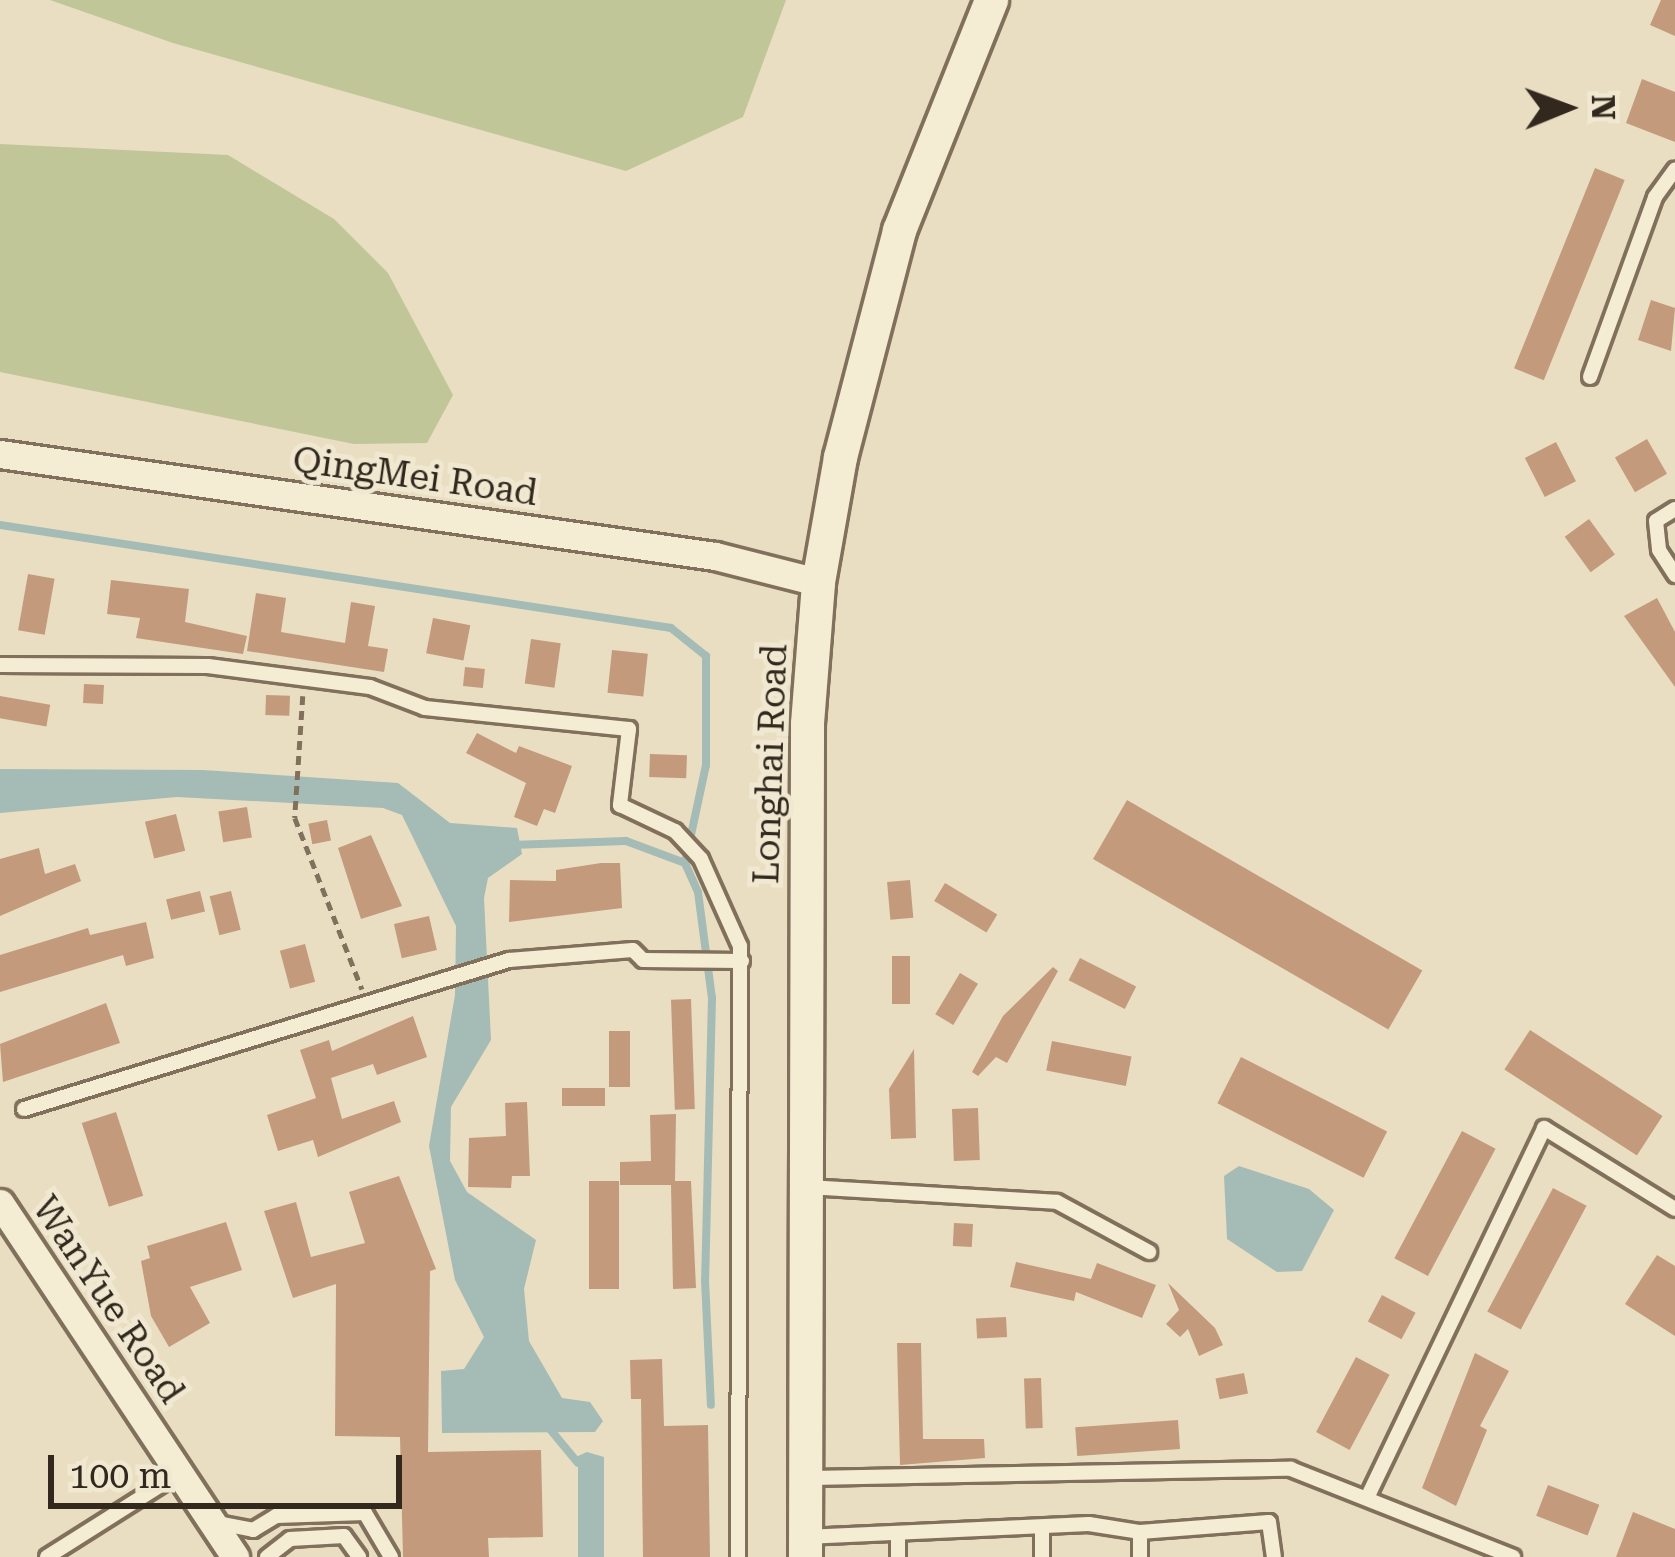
<!DOCTYPE html>
<html>
<head>
<meta charset="utf-8">
<style>
  body { margin:0 }
  #map { position:relative; width:1675px; height:1557px; overflow:hidden; background:#e9dec2; font-family:"Roboto Serif",serif }
  div>[style] { position:absolute }
  .green>* { inset:0; background:#c0c697 }
  .water>* { inset:0; background:#a4bcb5 }
  .stream>* { height:8px; margin:-4px; padding:0 4px; transform-origin:4px; border-radius:4px; background:#a4bcb5 }
  .building>* { inset:0; background:#c49a7c; transform-origin:0 0 }
  .path>* { height:4.5px; margin-top:-2.25px; transform-origin:0; background:repeating-linear-gradient(90deg,#81705b 0 9px,transparent 0 15px) }
  .roads { filter:drop-shadow(3px 0 #81705b) drop-shadow(-3px 0 #81705b) drop-shadow(0 3px #81705b) drop-shadow(0 -3px #81705b) }
  .service>* { height:14px; margin:-7px; padding:0 7px; transform-origin:7px; border-radius:7px; background:#f5ecd4 }
  .minor>* { height:27px; margin:-13.5px; padding:0 13.5px; transform-origin:13.5px; border-radius:13.5px; background:#f5ecd4 }
  .tertiary>* { height:33px; margin:-16.5px; padding:0 16.5px; transform-origin:16.5px; border-radius:16.5px; background:#f5ecd4 }
  span { translate:-50% -50%; white-space:nowrap; text-align:center; line-height:1.15; -webkit-text-stroke:10px #f1e8d1; paint-order:stroke }
  .street-label { font-size:36px; color:#32281e }
  .north { position:absolute; left:1507px; top:48px; width:120px; height:120px; -webkit-text-stroke:9px #f1e8d1; paint-order:stroke; rotate:89deg; font-size:33px; font-weight:700; line-height:48px; text-align:center; color:#32281e }
  .north::after { content:''; display:block; margin:auto; width:42px; height:54px; background:#32281e; clip-path:polygon(50% 0,100% 100%,50% 72%,0 100%) }
  .scale { position:absolute; left:48px; top:1455px; width:354px; height:54px; box-sizing:border-box; border:6px solid #32281e; border-top:0; padding-left:15px; font-size:36px; line-height:42px; white-space:nowrap; color:#32281e; -webkit-text-stroke:9px #f1e8d1; paint-order:stroke }
</style>
</head>
<body>
<div id="map">
  <div class="green">
    <div style="clip-path:polygon(50px 0,786px 0,743px 117px,626px 171px,173px 43px)"></div>
    <div style="clip-path:polygon(0 144px,228px 155px,334px 219px,388px 273px,453px 395px,427px 443px,354px 444px,0 372px)"></div>
  </div>
  <div class="water">
    <div style="clip-path:polygon(0 769px,203px 770px,398px 783px,450px 823px,517px 828px,522px 854px,488px 878px,484px 898px,491px 1040px,451px 1107px,450px 1161px,467px 1192px,536px 1240px,524px 1289px,529px 1341px,562px 1398px,590px 1402px,603px 1421px,595px 1432px,442px 1433px,441px 1371px,464px 1369px,484px 1337px,455px 1280px,429px 1146px,455px 995px,456px 926px,402px 815px,383px 808px,177px 797px,0 813px)"></div>
    <div style="clip-path:polygon(1239px 1166px,1309px 1189px,1334px 1210px,1302px 1271px,1277px 1272px,1227px 1239px,1224px 1176px)"></div>
    <div style="clip-path:polygon(587px 1452px,604px 1457px,604px 1557px,578px 1557px,578px 1456px)"></div>
  </div>
  <div class="stream">
    <div style="left:0;top:525px;width:679px;rotate:8.73deg"></div>
    <div style="left:671px;top:628px;width:45px;rotate:38.7deg"></div>
    <div style="left:706px;top:656px;width:109px;rotate:90deg"></div>
    <div style="left:706px;top:765px;width:100px;rotate:102.1deg"></div>
    <div style="left:685px;top:863px;width:32px;rotate:66deg"></div>
    <div style="left:698px;top:892px;width:107px;rotate:82.5deg"></div>
    <div style="left:712px;top:998px;width:282px;rotate:91.4deg"></div>
    <div style="left:705px;top:1280px;width:125px;rotate:87.3deg"></div>
    <div style="left:511px;top:845px;width:115px;rotate:-2deg"></div>
    <div style="left:626px;top:841px;width:63px;rotate:20.4deg"></div>
    <div style="left:549px;top:1428px;width:45px;rotate:50.4deg"></div>
  </div>
  <div class="building">
    <div style="clip-path:polygon(1661px 0,1675px 0,1675px 36px,1650px 25px)"></div>
    <div style="clip-path:polygon(1642px 79px,1675px 92px,1675px 142px,1626px 123px)"></div>
    <div style="left:1595px;top:168px;width:32px;height:216px;rotate:22deg"></div>
    <div style="clip-path:polygon(1651px 300px,1675px 308px,1671px 351px,1638px 340px)"></div>
    <div style="left:1647px;top:439px;width:40px;height:37px;rotate:60deg"></div>
    <div style="left:1556px;top:442px;width:44px;height:35px;rotate:63deg"></div>
    <div style="left:1589px;top:519px;width:44px;height:30px;rotate:54deg"></div>
    <div style="left:28px;top:574px;width:27px;height:57px;rotate:10deg"></div>
    <div style="clip-path:polygon(111px 580px,189px 589px,185px 622px,247px 636px,243px 654px,136px 638px,140px 618px,107px 614px)"></div>
    <div style="clip-path:polygon(256px 593px,286px 598px,281px 632px,345px 643px,351px 602px,375px 606px,368px 646px,388px 649px,384px 672px,247px 651px)"></div>
    <div style="clip-path:polygon(1657px 598px,1675px 632px,1675px 687px,1624px 616px)"></div>
    <div style="left:433px;top:618px;width:38px;height:36px;rotate:11deg"></div>
    <div style="left:531px;top:639px;width:30px;height:45px;rotate:8deg"></div>
    <div style="left:612px;top:650px;width:36px;height:43px;rotate:6deg"></div>
    <div style="left:465px;top:667px;width:20px;height:19px;rotate:6deg"></div>
    <div style="left:84px;top:684px;width:20px;height:19px;rotate:3deg"></div>
    <div style="left:266px;top:695px;width:24px;height:20px;rotate:2deg"></div>
    <div style="left:0;top:696px;width:51px;height:22px;rotate:10deg"></div>
    <div style="clip-path:polygon(477px 733px,516px 753px,519px 746px,572px 766px,555px 813px,544px 809px,537px 826px,514px 817px,526px 783px,466px 753px)"></div>
    <div style="left:650px;top:754px;width:37px;height:23px;rotate:2deg"></div>
    <div style="left:1127px;top:800px;width:341px;height:68px;rotate:30deg"></div>
    <div style="left:247px;top:807px;width:31px;height:29px;rotate:81deg"></div>
    <div style="left:176px;top:814px;width:38px;height:32px;rotate:76deg"></div>
    <div style="left:327px;top:820px;width:21px;height:19px;rotate:79deg"></div>
    <div style="clip-path:polygon(371px 835px,402px 906px,361px 919px,338px 848px)"></div>
    <div style="clip-path:polygon(39px 848px,45px 874px,75px 864px,81px 881px,0 916px,0 859px)"></div>
    <div style="clip-path:polygon(601px 863px,620px 863px,622px 908px,509px 922px,510px 880px,556px 881px,556px 870px)"></div>
    <div style="left:910px;top:880px;width:38px;height:23px;rotate:85deg"></div>
    <div style="left:945px;top:883px;width:61px;height:21px;rotate:31deg"></div>
    <div style="left:200px;top:891px;width:21px;height:35px;rotate:76deg"></div>
    <div style="left:231px;top:891px;width:40px;height:22px;rotate:76deg"></div>
    <div style="left:429px;top:916px;width:35px;height:36px;rotate:77deg"></div>
    <div style="clip-path:polygon(146px 922px,154px 958px,126px 966px,123px 955px,0 992px,0 955px,88px 928px,90px 935px)"></div>
    <div style="left:305px;top:944px;width:39px;height:26px;rotate:75deg"></div>
    <div style="left:892px;top:956px;width:18px;height:48px"></div>
    <div style="left:1080px;top:958px;width:63px;height:25px;rotate:27deg"></div>
    <div style="clip-path:polygon(1053px 967px,1058px 971px,1007px 1063px,996px 1057px,978px 1076px,972px 1072px,1003px 1016px)"></div>
    <div style="left:960px;top:973px;width:21px;height:48px;rotate:31deg"></div>
    <div style="left:691px;top:999px;width:110px;height:20px;rotate:88deg"></div>
    <div style="clip-path:polygon(106px 1003px,120px 1043px,3px 1082px,0 1044px)"></div>
    <div style="clip-path:polygon(413px 1016px,427px 1057px,377px 1075px,373px 1064px,331px 1078px,342px 1119px,394px 1101px,401px 1122px,318px 1157px,313px 1140px,278px 1151px,267px 1115px,316px 1098px,300px 1050px,329px 1040px,332px 1051px)"></div>
    <div style="left:1530px;top:1030px;width:158px;height:47px;rotate:33deg"></div>
    <div style="left:609px;top:1031px;width:21px;height:56px"></div>
    <div style="left:1052px;top:1041px;width:81px;height:30px;rotate:11deg"></div>
    <div style="clip-path:polygon(914px 1049px,916px 1138px,891px 1139px,889px 1089px)"></div>
    <div style="left:1241px;top:1057px;width:164px;height:52px;rotate:27deg"></div>
    <div style="left:562px;top:1088px;width:43px;height:18px"></div>
    <div style="clip-path:polygon(527px 1102px,530px 1176px,512px 1176px,511px 1188px,468px 1187px,469px 1138px,506px 1136px,505px 1103px)"></div>
    <div style="left:978px;top:1108px;width:52px;height:26px;rotate:88deg"></div>
    <div style="left:116px;top:1112px;width:88px;height:36px;rotate:72deg"></div>
    <div style="clip-path:polygon(676px 1114px,675px 1181px,691px 1181px,696px 1288px,673px 1289px,671px 1185px,620px 1185px,620px 1162px,651px 1161px,650px 1115px)"></div>
    <div style="left:1462px;top:1131px;width:38px;height:144px;rotate:28deg"></div>
    <div style="clip-path:polygon(399px 1176px,436px 1269px,430px 1271px,428px 1452px,541px 1450px,543px 1537px,488px 1538px,489px 1557px,403px 1557px,400px 1437px,335px 1436px,336px 1284px,293px 1298px,264px 1211px,296px 1202px,311px 1257px,365px 1243px,349px 1192px)"></div>
    <div style="left:589px;top:1181px;width:30px;height:108px"></div>
    <div style="left:1553px;top:1188px;width:38px;height:140px;rotate:28deg"></div>
    <div style="clip-path:polygon(226px 1222px,242px 1270px,190px 1287px,210px 1323px,169px 1347px,151px 1316px,141px 1261px,150px 1258px,147px 1246px)"></div>
    <div style="left:954px;top:1223px;width:19px;height:23px;rotate:3deg"></div>
    <div style="clip-path:polygon(1657px 1255px,1675px 1266px,1675px 1336px,1625px 1304px)"></div>
    <div style="clip-path:polygon(1016px 1262px,1091px 1279px,1097px 1263px,1156px 1285px,1142px 1318px,1076px 1292px,1074px 1301px,1010px 1287px)"></div>
    <div style="clip-path:polygon(1168px 1283px,1215px 1328px,1223px 1345px,1199px 1356px,1188px 1329px,1180px 1337px,1166px 1324px,1179px 1310px)"></div>
    <div style="left:1382px;top:1295px;width:38px;height:30px;rotate:28deg"></div>
    <div style="left:1006px;top:1317px;width:20px;height:30px;rotate:87deg"></div>
    <div style="clip-path:polygon(897px 1343px,921px 1343px,923px 1439px,984px 1439px,985px 1458px,900px 1465px)"></div>
    <div style="clip-path:polygon(1475px 1353px,1509px 1371px,1480px 1426px,1487px 1430px,1456px 1506px,1422px 1488px)"></div>
    <div style="left:1356px;top:1357px;width:38px;height:85px;rotate:28deg"></div>
    <div style="clip-path:polygon(662px 1359px,664px 1426px,708px 1425px,710px 1557px,643px 1557px,641px 1399px,631px 1399px,630px 1360px)"></div>
    <div style="left:1244px;top:1373px;width:21px;height:29px;rotate:79deg"></div>
    <div style="left:1041px;top:1378px;width:50px;height:17px;rotate:88deg"></div>
    <div style="left:1178px;top:1420px;width:29px;height:103px;rotate:86deg"></div>
    <div style="left:1548px;top:1485px;width:55px;height:33px;rotate:21deg"></div>
    <div style="clip-path:polygon(1633px 1512px,1675px 1529px,1675px 1557px,1616px 1557px)"></div>
  </div>
  <div class="path">
    <div style="left:303px;top:696px;width:122px;rotate:93.8deg"></div>
    <div style="left:295px;top:818px;width:184px;rotate:68.6deg"></div>
  </div>
  <div class="roads">
    <div class="service">
      <div style="left:1590px;top:377px;width:191px;rotate:-70.1deg"></div>
      <div style="left:1655px;top:197px;width:34px;rotate:-54deg"></div>
      <div style="left:1675px;top:509px;width:22px;rotate:148deg"></div>
      <div style="left:1656px;top:521px;width:29px;rotate:84deg"></div>
      <div style="left:1659px;top:550px;width:30px;rotate:57deg"></div>
      <div style="left:0;top:665px;width:208px;rotate:0.3deg"></div>
      <div style="left:208px;top:666px;width:163px;rotate:7.4deg"></div>
      <div style="left:370px;top:687px;width:59px;rotate:20.9deg"></div>
      <div style="left:425px;top:708px;width:205px;rotate:5.9deg"></div>
      <div style="left:629px;top:729px;width:77px;rotate:96.8deg"></div>
      <div style="left:620px;top:805px;width:61px;rotate:25.3deg"></div>
      <div style="left:675px;top:831px;width:38px;rotate:47deg"></div>
      <div style="left:701px;top:859px;width:95px;rotate:65.9deg"></div>
      <div style="left:740px;top:946px;width:611px;rotate:90.19deg"></div>
      <div style="left:24px;top:1109px;width:507px;rotate:-17.08deg"></div>
      <div style="left:509px;top:960px;width:124px;rotate:-4.6deg"></div>
      <div style="left:633px;top:950px;width:14px;rotate:45deg"></div>
      <div style="left:643px;top:960px;width:99px;rotate:0.6deg"></div>
      <div style="left:806px;top:1187px;width:251px;rotate:3.4deg"></div>
      <div style="left:1057px;top:1202px;width:105px;rotate:28.5deg"></div>
      <div style="left:805px;top:1478px;width:486px;rotate:-1.1deg"></div>
      <div style="left:1291px;top:1469px;width:239px;rotate:21.6deg"></div>
      <div style="left:1368px;top:1496px;width:408px;rotate:-64.4deg"></div>
      <div style="left:1544px;top:1128px;width:154px;rotate:31.7deg"></div>
      <div style="left:218px;top:1523px;width:36px;rotate:11deg"></div>
      <div style="left:253px;top:1530px;width:27px;rotate:-31deg"></div>
      <div style="left:276px;top:1516px;width:89px;rotate:-1.9deg"></div>
      <div style="left:365px;top:1513px;width:51px;rotate:59.4deg"></div>
      <div style="left:1042px;top:1527px;width:30px;rotate:90deg"></div>
      <div style="left:1140px;top:1532px;width:129px;rotate:-4.4deg"></div>
      <div style="left:1269px;top:1522px;width:35px;rotate:82deg"></div>
      <div style="left:898px;top:1533px;width:24px;rotate:90deg"></div>
      <div style="left:805px;top:1537px;width:284px;rotate:-2.6deg"></div>
      <div style="left:1089px;top:1524px;width:52px;rotate:8.9deg"></div>
      <div style="left:1140px;top:1532px;width:25px;rotate:90deg"></div>
      <div style="left:47px;top:1557px;width:157px;rotate:-32.3deg"></div>
      <div style="left:267px;top:1557px;width:29px;rotate:-38deg"></div>
      <div style="left:290px;top:1539px;width:54px;rotate:-3.2deg"></div>
      <div style="left:344px;top:1536px;width:26px;rotate:54deg"></div>
    </div>
    <div class="minor">
      <div style="left:0;top:454px;width:722px;rotate:8.12deg"></div>
      <div style="left:715px;top:556px;width:106px;rotate:14.2deg"></div>
      <div style="left:0;top:1203px;width:425px;rotate:56.4deg"></div>
    </div>
    <div class="tertiary">
      <div style="left:805px;top:1557px;width:834px;rotate:-89.86deg"></div>
      <div style="left:807px;top:723px;width:141px;rotate:-85.5deg"></div>
      <div style="left:818px;top:582px;width:127px;rotate:-80deg"></div>
      <div style="left:840px;top:457px;width:235px;rotate:-75.4deg"></div>
      <div style="left:899px;top:230px;width:248px;rotate:-68.2deg"></div>
    </div>
  </div>
  <div class="street-label">
    <span style="left:415px;top:477px;rotate:8deg">QingMei Road</span>
    <span style="left:771px;top:764px;rotate:-88deg">Longhai Road</span>
    <span style="left:108px;top:1300px;rotate:56deg">WanYue Road</span>
  </div>
  <div class="north">N</div>
  <div class="scale">100 m</div>
</div>
</body>
</html>
